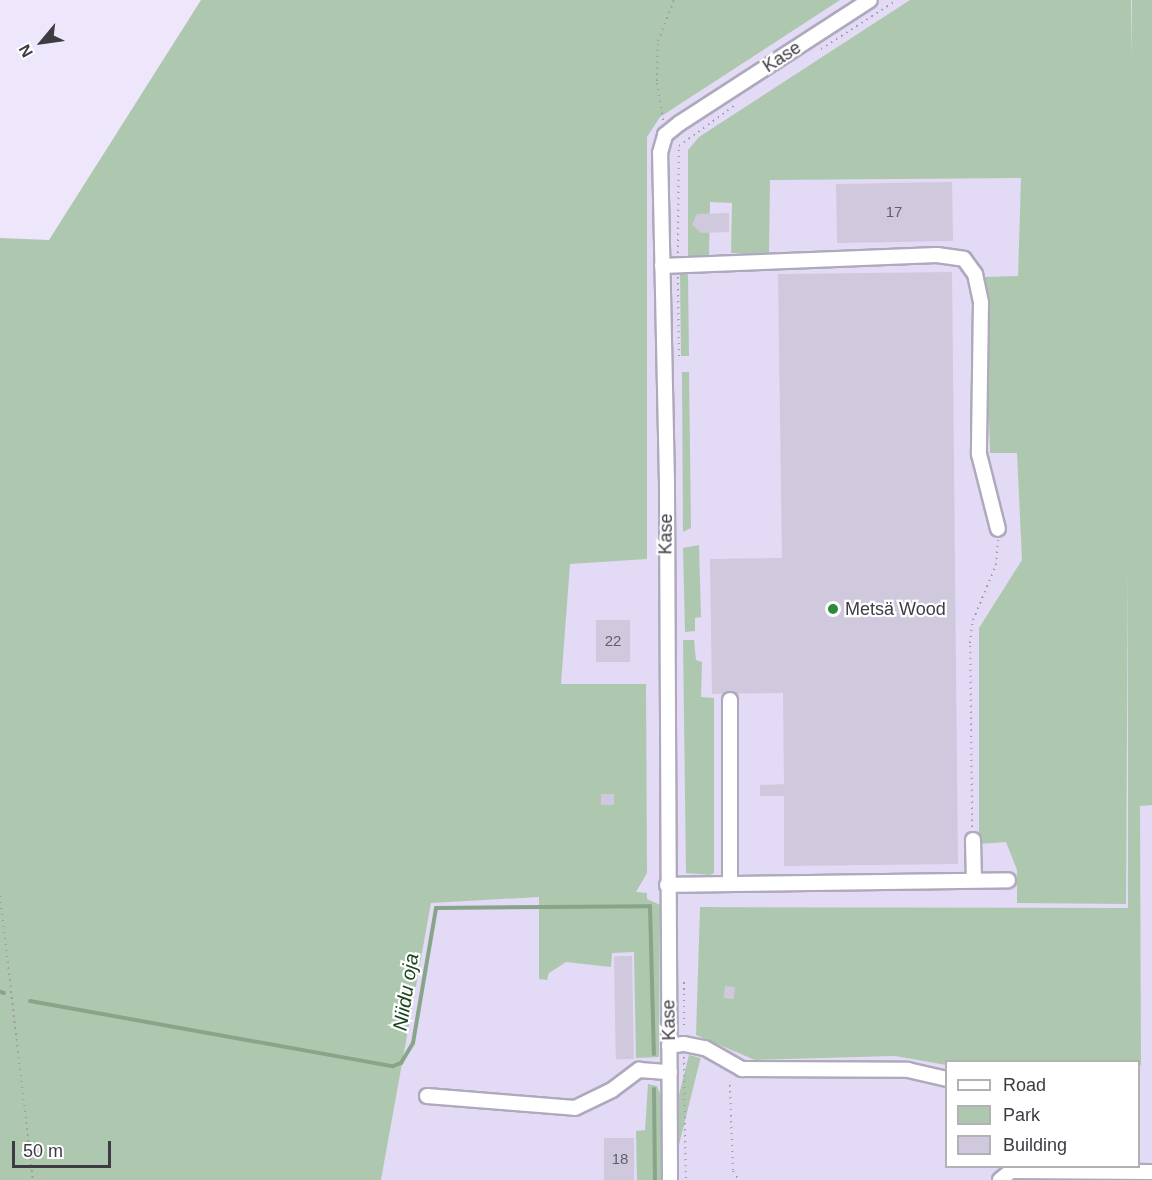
<!DOCTYPE html>
<html>
<head>
<meta charset="utf-8">
<style>
  body { margin:0 }
  #map { position:relative; width:1152px; height:1180px; overflow:hidden; background:#eee7fb; font-family:Arial,sans-serif }
  div>[style] { position:absolute }
  .built>* { inset:0; background:#e3daf5 }
  .green>* { inset:0; background:#aec8af; transform-origin:0 0 }
  .stream>* { height:4px; margin:-2px; padding:0 2px; transform-origin:2px; border-radius:2px; background:#88a58a }
  .building>* { inset:0; background:#d0c9dd; transform-origin:0 0 }
  .path>* { height:2px; margin-top:-1px; transform-origin:0; background:repeating-linear-gradient(90deg,#a09aa9 0 1.5px,transparent 0 6px) }
  .roads { filter:drop-shadow(2px 0 #afa9bc) drop-shadow(-2px 0 #afa9bc) drop-shadow(0 2px #afa9bc) drop-shadow(0 -2px #afa9bc) }
  .minor>* { height:14px; margin:-7px; padding:0 7px; transform-origin:7px; border-radius:7px; background:#fff }
  .dots>* { width:16px; height:16px; translate:-50% -50%; box-sizing:border-box; border:3px solid #fff; border-radius:50% }
  span { translate:-50% -50%; white-space:nowrap; text-align:center; line-height:1.15; -webkit-text-stroke:4.5px #fff; paint-order:stroke }
  .number-label { font-size:15px; color:#625e6a }
  .number-label span { -webkit-text-stroke-width:0 }
  .street-label { font-size:18px; color:#3e3b43 }
  .poi-label { font-size:18px; color:#3e3b43 }
  .left { translate:0 -50%; text-align:left }
  .water-label { font-size:20px; color:#19461f; font-style:italic }
  .legend { position:absolute; left:945px; top:1060px; width:195px; height:108px; box-sizing:border-box; background:#fff; border:2px solid #b2b1b4; margin:0; padding:8px 10px; list-style:none; font-size:18px; color:#3e3b43 }
  .legend li { display:flex; align-items:center; gap:12px; height:30px }
  .legend b { width:30px; border:2px solid #b2b1b4 }
  .north { position:absolute; left:12px; top:12px; width:60px; height:60px; -webkit-text-stroke:4px #fff; paint-order:stroke; rotate:241deg; font-size:16px; font-weight:700; line-height:24px; text-align:center; color:#3e3b43 }
  .north::after { content:''; display:block; margin:auto; width:21px; height:27px; background:#3e3b43; clip-path:polygon(50% 0,100% 100%,50% 72%,0 100%) }
  .scale { position:absolute; left:12px; top:1141px; width:99px; height:27px; box-sizing:border-box; border:3px solid #3e3b43; border-top:0; padding-left:8px; font-size:18px; line-height:21px; white-space:nowrap; color:#3e3b43; -webkit-text-stroke:4px #fff; paint-order:stroke }
</style>
</head>
<body>
<div id="map">
  <div class="built">
    <div style="clip-path:polygon(614px 0,1132px 0,1128px 909px,701px 907px,755px 1060px,895px 1056px,946px 1065px,946px 1166px,1138px 1166px,1140px 805px,1152px 805px,1152px 1180px,381px 1180px,575px 101px)"></div>
  </div>
  <div class="green">
    <div style="clip-path:polygon(201px 0,840px 0,660px 117px,647px 137px,647px 559px,570px 564px,561px 684px,646px 684px,647px 873px,636px 892px,647px 893px,647px 899px,660px 905px,659px 1057px,636px 1058px,634px 952px,612px 953px,611px 967px,566px 962px,549px 973px,547px 980px,539px 979px,539px 897px,431px 903px,381px 1180px,0 1180px,0 238px,49px 240px)"></div>
    <div style="clip-path:polygon(910px 0,1131px 0,1131px 58px,1132px 0,1152px 0,1152px 805px,1140px 806px,1141px 1066px,1138px 1062px,946px 1062px,946px 1065px,895px 1056px,755px 1060px,696px 1035px,700px 907px,1128px 908px,1128px 567px,1126px 904px,1017px 903px,1017px 870px,1006px 842px,979px 844px,979px 628px,1022px 560px,1017px 453px,990px 453px,985px 277px,1018px 276px,1021px 178px,770px 180px,769px 255px,731px 253px,732px 203px,710px 202px,709px 256px,688px 256px,688px 150px,699px 137px)"></div>
    <div style="clip-path:polygon(684px 272px,688px 275px,689px 356px,681px 356px,680px 274px)"></div>
    <div style="clip-path:polygon(682px 372px,689px 372px,691px 528px,683px 532px)"></div>
    <div style="clip-path:polygon(699px 545px,701px 617px,695px 618px,695px 631px,685px 632px,683px 548px)"></div>
    <div style="clip-path:polygon(683px 640px,694px 640px,696px 660px,702px 662px,701px 697px,714px 698px,714px 873px,710px 875px,686px 873px)"></div>
    <div style="left:689px;top:1055px;width:12px;height:125px;rotate:14deg"></div>
    <div style="clip-path:polygon(648px 1084px,657px 1086px,661px 1096px,662px 1180px,637px 1180px,636px 1131px,645px 1130px)"></div>
  </div>
  <div class="stream">
    <div style="left:0;top:992px;width:4px;rotate:14deg"></div>
    <div style="left:30px;top:1001px;width:369px;rotate:10.2deg"></div>
    <div style="left:393px;top:1066px;width:9px;rotate:-21deg"></div>
    <div style="left:401px;top:1063px;width:23px;rotate:-59deg"></div>
    <div style="left:413px;top:1043px;width:137px;rotate:-80.3deg"></div>
    <div style="left:436px;top:908px;width:214px;rotate:-0.5deg"></div>
    <div style="left:650px;top:906px;width:148px;rotate:88.5deg"></div>
    <div style="left:654px;top:1089px;width:91px;rotate:89.4deg"></div>
  </div>
  <div class="building">
    <div style="left:952px;top:182px;width:59px;height:116px;rotate:89deg"></div>
    <div style="clip-path:polygon(729px 213px,729px 232px,701px 233px,692px 225px,697px 214px)"></div>
    <div style="clip-path:polygon(952px 272px,958px 864px,784px 866px,784px 796px,760px 796px,760px 785px,784px 784px,783px 693px,712px 694px,710px 559px,782px 558px,778px 274px)"></div>
    <div style="left:596px;top:620px;width:34px;height:42px"></div>
    <div style="left:601px;top:794px;width:13px;height:11px"></div>
    <div style="left:632px;top:956px;width:103px;height:18px;rotate:89deg"></div>
    <div style="left:725px;top:986px;width:10px;height:12px;rotate:6deg"></div>
    <div style="left:604px;top:1138px;width:30px;height:42px"></div>
  </div>
  <div class="path">
    <div style="left:821px;top:49px;width:90px;rotate:-32.8deg"></div>
    <div style="left:663px;top:120px;width:39px;rotate:-99deg"></div>
    <div style="left:657px;top:81px;width:40px;rotate:-88.6deg"></div>
    <div style="left:658px;top:41px;width:44px;rotate:-68.7deg"></div>
    <div style="left:678px;top:253px;width:107px;rotate:-89.5deg"></div>
    <div style="left:679px;top:146px;width:69px;rotate:-36.2deg"></div>
    <div style="left:678px;top:277px;width:81px;rotate:89.3deg"></div>
    <div style="left:972px;top:827px;width:184px;rotate:-90.6deg"></div>
    <div style="left:970px;top:643px;width:23px;rotate:-83deg"></div>
    <div style="left:973px;top:620px;width:60px;rotate:-67.3deg"></div>
    <div style="left:996px;top:565px;width:25px;rotate:-85deg"></div>
    <div style="left:0;top:896px;width:286px;rotate:83.4deg"></div>
    <div style="left:684px;top:982px;width:48px;rotate:90deg"></div>
    <div style="left:684px;top:1057px;width:123px;rotate:89.1deg"></div>
    <div style="left:730px;top:1085px;width:86px;rotate:88deg"></div>
    <div style="left:733px;top:1171px;width:11px;rotate:56deg"></div>
  </div>
  <div class="roads">
    <div class="minor">
      <div style="left:662px;top:266px;width:275px;rotate:-2.3deg"></div>
      <div style="left:937px;top:255px;width:27px;rotate:8deg"></div>
      <div style="left:964px;top:259px;width:19px;rotate:54deg"></div>
      <div style="left:975px;top:274px;width:29px;rotate:78deg"></div>
      <div style="left:981px;top:302px;width:152px;rotate:90.8deg"></div>
      <div style="left:979px;top:454px;width:77px;rotate:75.8deg"></div>
      <div style="left:973px;top:840px;width:40px;rotate:88.6deg"></div>
      <div style="left:730px;top:884px;width:184px;rotate:-90deg"></div>
      <div style="left:667px;top:885px;width:341px;rotate:-0.8deg"></div>
      <div style="left:669px;top:1046px;width:15px;rotate:-8deg"></div>
      <div style="left:684px;top:1044px;width:21px;rotate:11deg"></div>
      <div style="left:705px;top:1048px;width:43px;rotate:29.6deg"></div>
      <div style="left:742px;top:1069px;width:166px;rotate:0.3deg"></div>
      <div style="left:908px;top:1070px;width:39px;rotate:13deg"></div>
      <div style="left:427px;top:1096px;width:148px;rotate:4.6deg"></div>
      <div style="left:575px;top:1108px;width:41px;rotate:-25.9deg"></div>
      <div style="left:612px;top:1090px;width:34px;rotate:-37deg"></div>
      <div style="left:639px;top:1070px;width:31px;rotate:4deg"></div>
      <div style="left:670px;top:1180px;width:697px;rotate:-90.25deg"></div>
      <div style="left:667px;top:483px;width:330px;rotate:-91.2deg"></div>
      <div style="left:660px;top:153px;width:19px;rotate:-74deg"></div>
      <div style="left:665px;top:135px;width:19px;rotate:-39deg"></div>
      <div style="left:680px;top:123px;width:226px;rotate:-32.9deg"></div>
      <div style="left:1000px;top:1180px;width:14px;rotate:-39deg"></div>
      <div style="left:1011px;top:1171px;width:141px;rotate:0.4deg"></div>
    </div>
  </div>
  <div class="dots">
    <div style="left:833px;top:609px;background:#2d8a3c"></div>
  </div>
  <div class="number-label">
    <span style="left:894px;top:212px">17</span>
    <span style="left:613px;top:641px">22</span>
    <span style="left:620px;top:1159px">18</span>
  </div>
  <div class="street-label">
    <span style="left:782px;top:57px;rotate:-33deg">Kase</span>
    <span style="left:666px;top:534px;rotate:-89deg">Kase</span>
    <span style="left:669px;top:1020px;rotate:-91deg">Kase</span>
  </div>
  <div class="poi-label">
    <span class="left" style="left:845px;top:609px">Metsä Wood</span>
  </div>
  <div class="water-label">
    <span style="left:406px;top:992px;rotate:-81deg">Niidu oja</span>
  </div>
  <ul class="legend">
  <li><b style="height:8px;background:#fff"></b>Road</li>
  <li><b style="height:16px;background:#aec8af"></b>Park</li>
  <li><b style="height:16px;background:#d0c9dd"></b>Building</li>
  </ul>
  <div class="north">N</div>
  <div class="scale">50 m</div>
</div>
</body>
</html>
